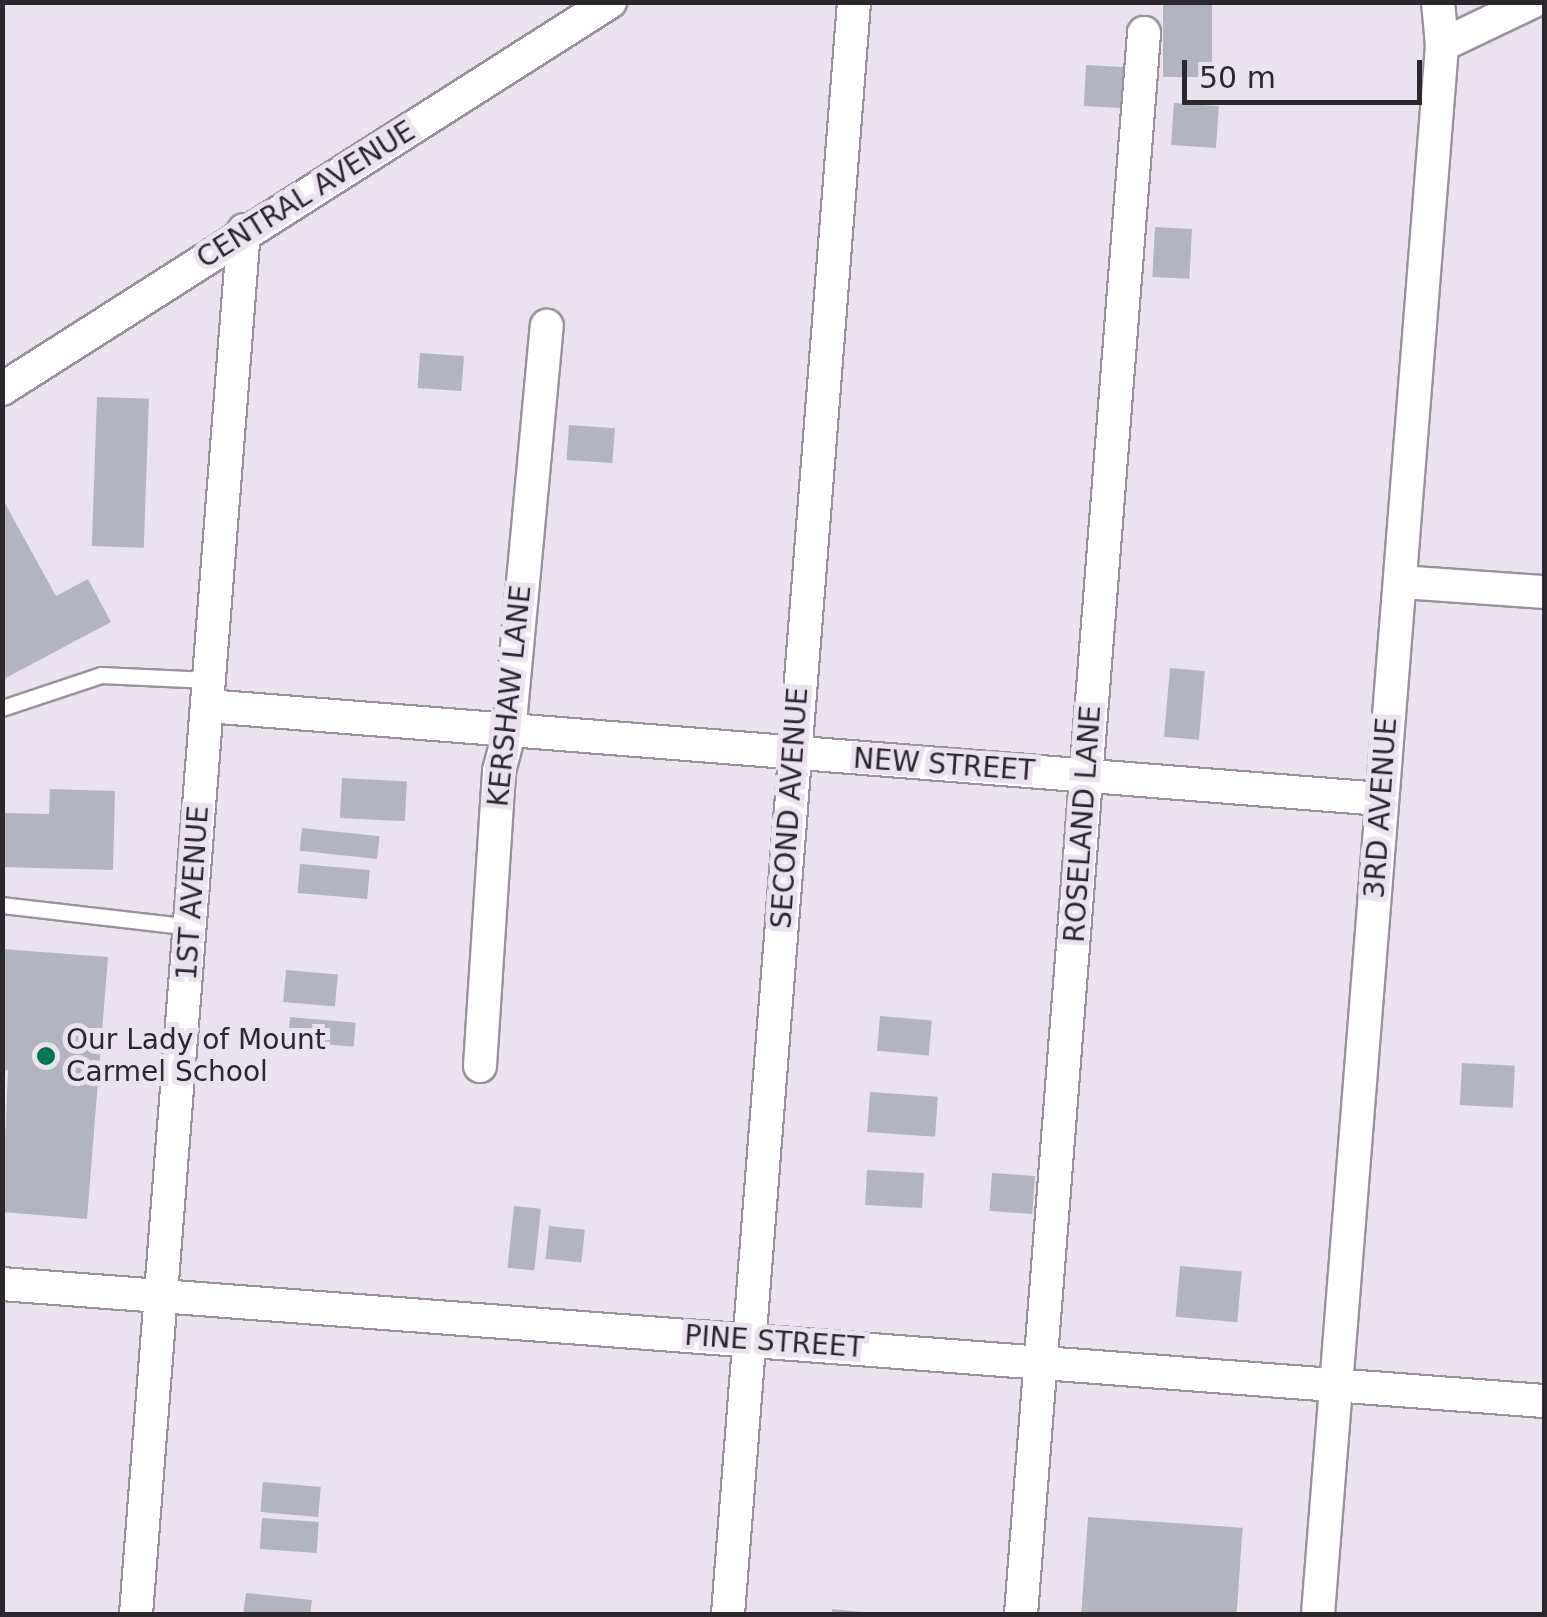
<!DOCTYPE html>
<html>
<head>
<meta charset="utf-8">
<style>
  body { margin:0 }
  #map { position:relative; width:1547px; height:1617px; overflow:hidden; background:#ebe2ef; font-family:"DejaVu Sans",sans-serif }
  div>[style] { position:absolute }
  .building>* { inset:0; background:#b3b4c2; transform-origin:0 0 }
  .roads { filter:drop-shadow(2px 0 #9a919d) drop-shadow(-2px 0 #9a919d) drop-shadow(0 2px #9a919d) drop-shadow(0 -2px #9a919d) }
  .lane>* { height:15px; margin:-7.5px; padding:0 7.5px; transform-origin:7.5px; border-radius:7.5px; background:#fff }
  .street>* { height:32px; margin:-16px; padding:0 16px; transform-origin:16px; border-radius:16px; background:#fff }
  .dots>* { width:28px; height:28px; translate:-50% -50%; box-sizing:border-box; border:5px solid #ebe2ef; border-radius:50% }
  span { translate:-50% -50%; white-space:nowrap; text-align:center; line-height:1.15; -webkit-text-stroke:10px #ebe2ef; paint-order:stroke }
  .street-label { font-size:28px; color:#2b272c }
  .poi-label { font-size:28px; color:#2b272c }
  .left { translate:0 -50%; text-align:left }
  .frame { position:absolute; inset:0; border:5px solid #2b272c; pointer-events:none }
  .scale { position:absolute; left:1182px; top:60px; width:240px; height:45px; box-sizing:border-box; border:5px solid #2b272c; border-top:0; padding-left:12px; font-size:30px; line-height:35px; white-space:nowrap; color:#2b272c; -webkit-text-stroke:8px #ebe2ef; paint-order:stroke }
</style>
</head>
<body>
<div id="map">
  <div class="building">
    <div style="left:1163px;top:2px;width:49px;height:75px"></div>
    <div style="left:1086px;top:65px;width:42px;height:41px;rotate:3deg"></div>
    <div style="left:1174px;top:103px;width:45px;height:42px;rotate:4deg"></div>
    <div style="left:1155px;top:227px;width:37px;height:50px;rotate:3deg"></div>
    <div style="left:420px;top:353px;width:44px;height:35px;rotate:4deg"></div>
    <div style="left:97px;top:397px;width:52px;height:149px;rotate:2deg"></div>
    <div style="left:569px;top:425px;width:46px;height:35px;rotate:4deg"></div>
    <div style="clip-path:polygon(2px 498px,56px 596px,88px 579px,111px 622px,2px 680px)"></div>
    <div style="left:1170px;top:668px;width:35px;height:69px;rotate:5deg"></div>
    <div style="left:342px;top:778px;width:65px;height:40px;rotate:3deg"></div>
    <div style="clip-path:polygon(50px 789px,115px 791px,113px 870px,2px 867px,2px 813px,49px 814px)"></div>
    <div style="left:302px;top:828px;width:78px;height:23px;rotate:6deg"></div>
    <div style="left:300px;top:864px;width:70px;height:29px;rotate:5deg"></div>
    <div style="clip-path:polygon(2px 949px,108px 957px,87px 1219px,2px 1212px,8px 1070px,2px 1070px)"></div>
    <div style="left:286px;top:970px;width:52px;height:32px;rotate:5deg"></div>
    <div style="left:880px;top:1016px;width:52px;height:35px;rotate:5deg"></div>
    <div style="left:290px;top:1017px;width:66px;height:24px;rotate:5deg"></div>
    <div style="left:1462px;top:1063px;width:53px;height:42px;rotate:3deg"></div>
    <div style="left:870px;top:1092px;width:68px;height:40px;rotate:4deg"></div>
    <div style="left:867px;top:1170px;width:57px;height:35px;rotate:3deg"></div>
    <div style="left:992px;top:1173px;width:43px;height:38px;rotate:4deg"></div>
    <div style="left:514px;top:1206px;width:27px;height:62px;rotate:6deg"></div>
    <div style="left:549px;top:1226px;width:36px;height:33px;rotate:6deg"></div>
    <div style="left:1180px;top:1266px;width:62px;height:51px;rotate:5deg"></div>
    <div style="left:263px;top:1482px;width:58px;height:30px;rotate:5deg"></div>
    <div style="left:1088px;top:1517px;width:155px;height:97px;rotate:4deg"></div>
    <div style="left:262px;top:1518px;width:57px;height:31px;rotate:4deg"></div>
    <div style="clip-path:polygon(246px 1593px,312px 1600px,310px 1614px,243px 1614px)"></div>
    <div style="clip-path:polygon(832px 1609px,862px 1612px,862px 1614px,832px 1614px)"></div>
  </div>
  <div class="roads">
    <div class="lane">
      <div style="left:2px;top:708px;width:104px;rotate:-18.4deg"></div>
      <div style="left:101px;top:675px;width:108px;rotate:2.7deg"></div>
      <div style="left:2px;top:905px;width:190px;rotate:6.6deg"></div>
    </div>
    <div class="street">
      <div style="left:1442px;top:45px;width:100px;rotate:-25.5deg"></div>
      <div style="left:2px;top:389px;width:721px;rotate:-32.48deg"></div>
      <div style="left:1401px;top:582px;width:143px;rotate:4deg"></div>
      <div style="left:207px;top:706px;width:1179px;rotate:4.53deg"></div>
      <div style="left:480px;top:1066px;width:296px;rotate:-86.3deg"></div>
      <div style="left:499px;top:771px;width:39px;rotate:-75deg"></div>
      <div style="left:509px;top:733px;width:409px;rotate:-84.7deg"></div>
      <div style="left:2px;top:1284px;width:1546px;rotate:4.34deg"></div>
      <div style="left:136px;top:1614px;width:1388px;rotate:-85.54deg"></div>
      <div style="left:728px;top:1614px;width:1617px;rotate:-85.53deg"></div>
      <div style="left:1021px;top:1614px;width:1586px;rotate:-85.55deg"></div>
      <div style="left:1318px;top:1614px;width:1574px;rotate:-85.48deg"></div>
      <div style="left:1442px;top:45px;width:43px;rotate:-95.3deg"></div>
    </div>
  </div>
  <div class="dots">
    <div style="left:46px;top:1056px;background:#007753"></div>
  </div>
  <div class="street-label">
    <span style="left:306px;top:195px;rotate:-32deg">CENTRAL AVENUE</span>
    <span style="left:510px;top:696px;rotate:-84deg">KERSHAW LANE</span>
    <span style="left:944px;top:765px;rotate:4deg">NEW STREET</span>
    <span style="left:790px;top:808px;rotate:-86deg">SECOND AVENUE</span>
    <span style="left:1381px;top:808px;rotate:-86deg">3RD AVENUE</span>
    <span style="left:1083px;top:824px;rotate:-86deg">ROSELAND LANE</span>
    <span style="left:193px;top:893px;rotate:-86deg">1ST AVENUE</span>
    <span style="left:774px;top:1342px;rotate:4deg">PINE STREET</span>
  </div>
  <div class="poi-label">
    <span class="left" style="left:66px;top:1056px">Our Lady of Mount<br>Carmel School</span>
  </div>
  <div class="frame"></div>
  <div class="scale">50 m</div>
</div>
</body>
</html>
